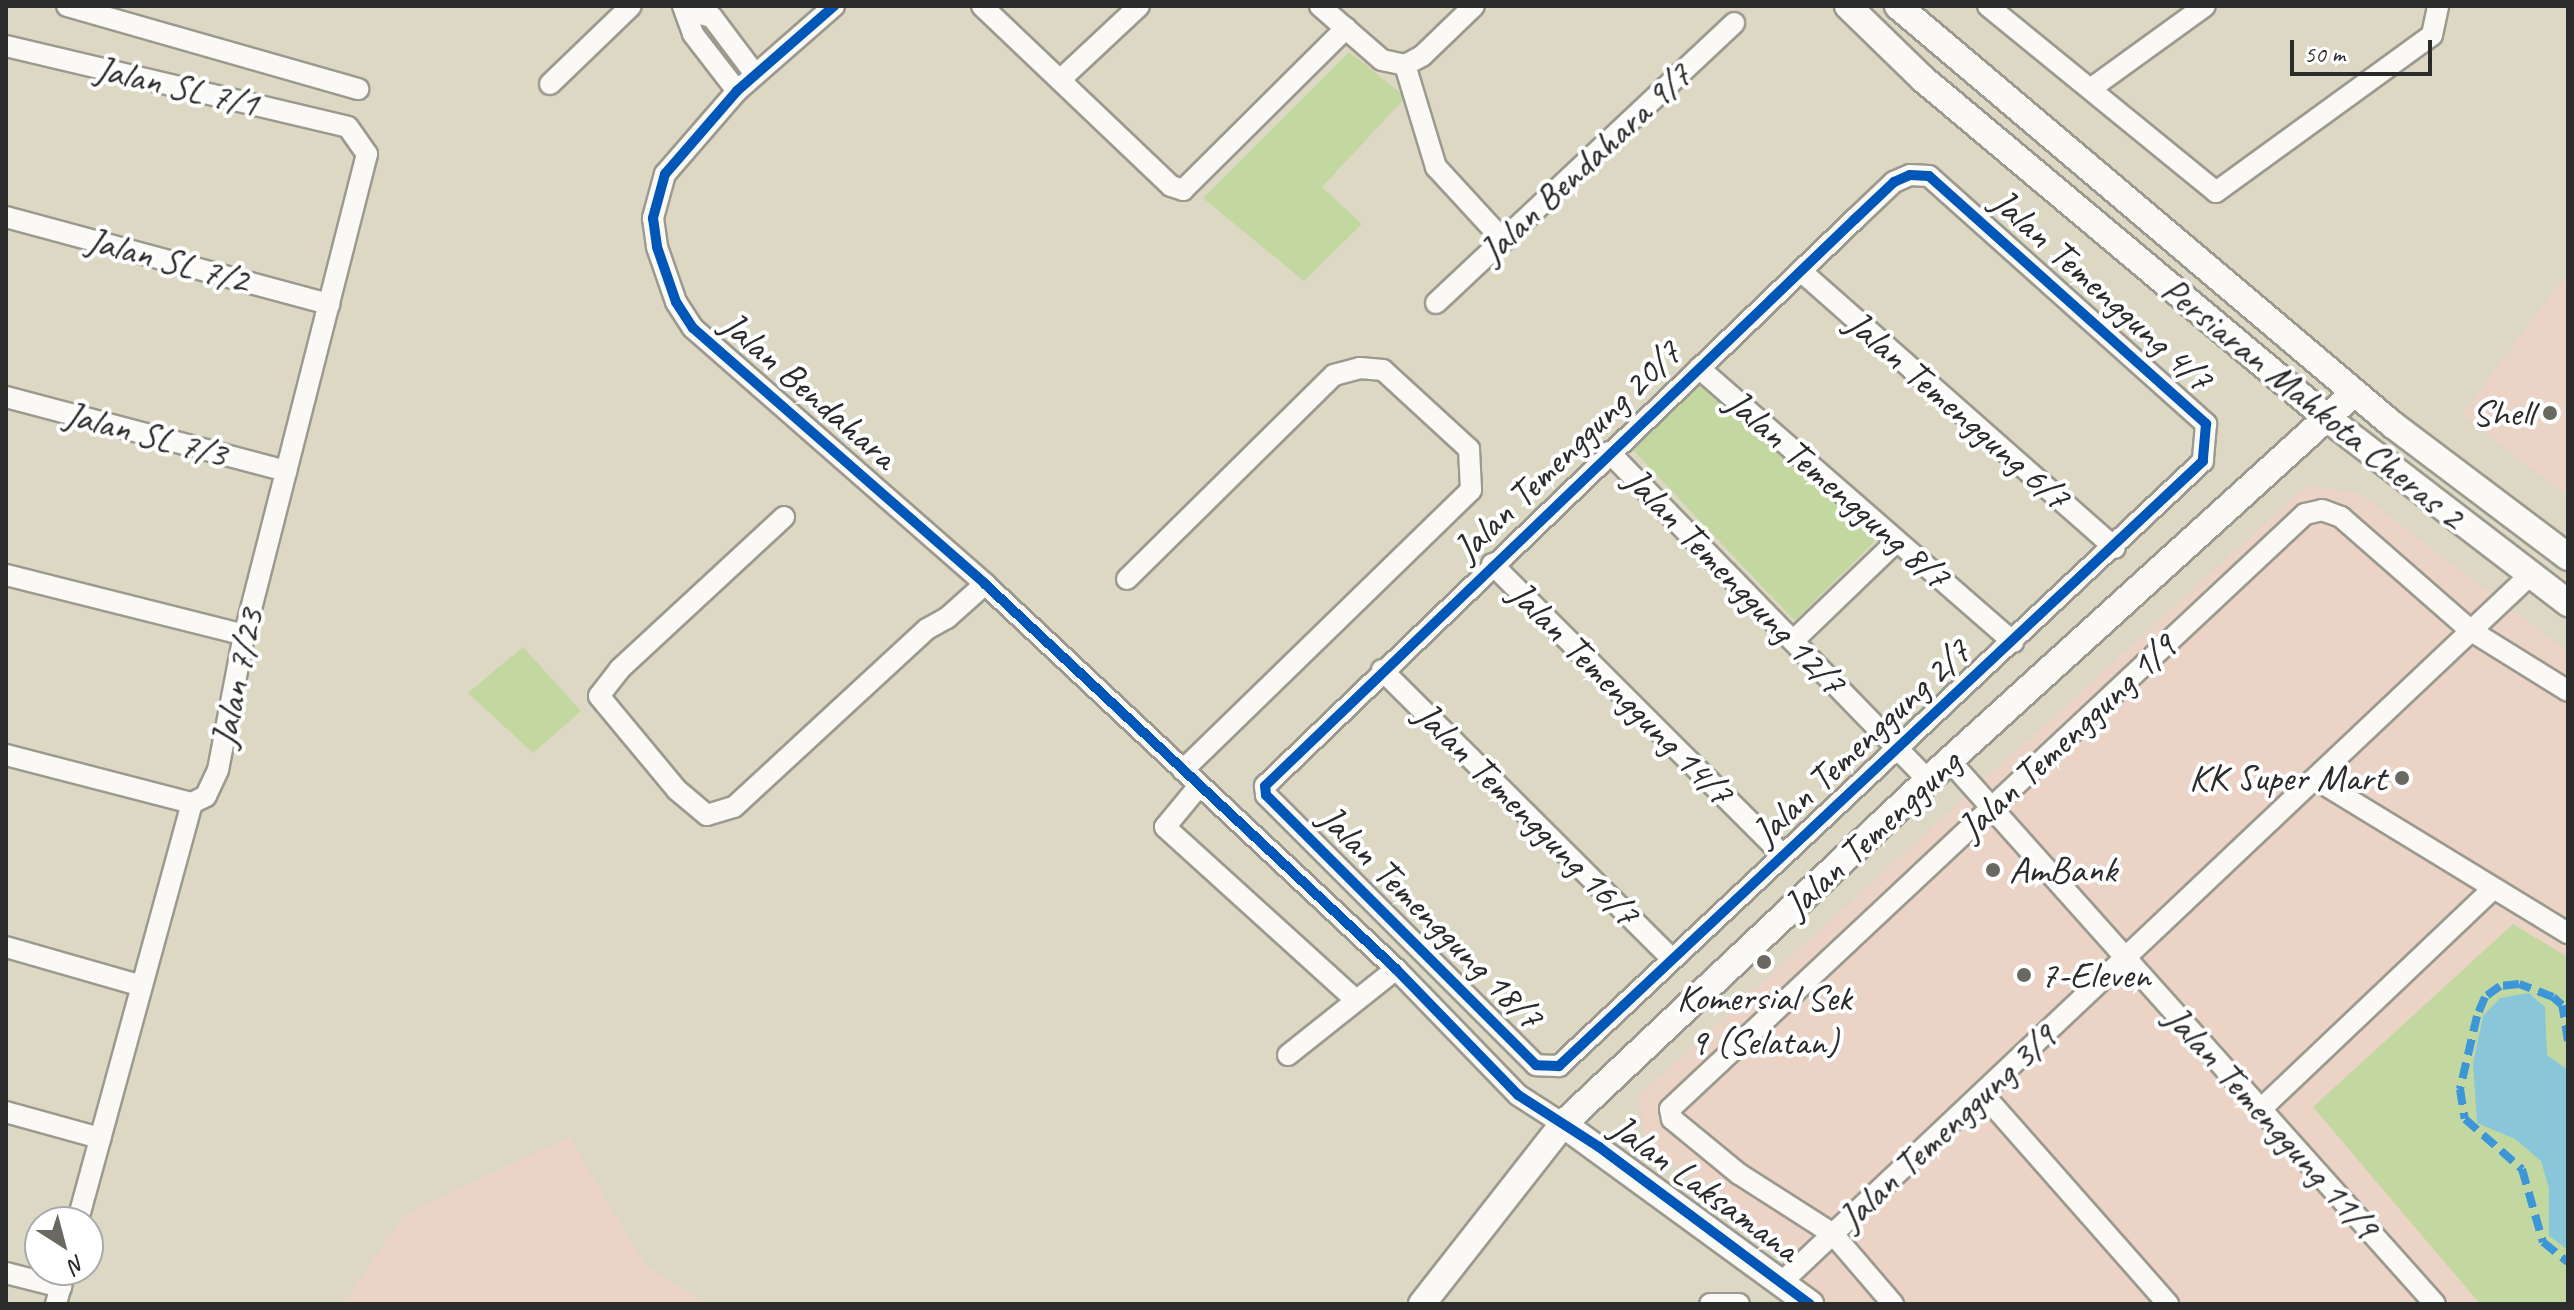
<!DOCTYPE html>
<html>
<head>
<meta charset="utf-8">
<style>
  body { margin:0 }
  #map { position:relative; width:2574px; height:1310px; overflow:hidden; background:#dcd8c4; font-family:Caveat,sans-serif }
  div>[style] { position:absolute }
  .built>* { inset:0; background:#ebd4c6 }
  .green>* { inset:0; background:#c3d8a0 }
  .water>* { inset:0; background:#8ac6da }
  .roads { filter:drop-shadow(2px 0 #9c9a8e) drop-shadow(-2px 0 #9c9a8e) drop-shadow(0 2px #9c9a8e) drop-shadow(0 -2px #9c9a8e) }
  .minor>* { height:20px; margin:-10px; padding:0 10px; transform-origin:10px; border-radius:10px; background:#faf9f6 }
  .tertiary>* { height:26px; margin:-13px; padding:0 13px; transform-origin:13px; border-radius:13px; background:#faf9f6 }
  .quiet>* { height:8px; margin-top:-4px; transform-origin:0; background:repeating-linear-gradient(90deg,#3c96d7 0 16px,transparent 0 24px) }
  .cycleway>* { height:10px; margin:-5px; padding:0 5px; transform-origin:5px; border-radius:5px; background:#0057b8 }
  .dots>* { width:22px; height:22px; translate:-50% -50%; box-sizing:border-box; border:4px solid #fff; border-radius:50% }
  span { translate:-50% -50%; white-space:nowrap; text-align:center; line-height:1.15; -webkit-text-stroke:8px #fff; paint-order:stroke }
  .street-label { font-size:38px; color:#2b2b2b }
  .poi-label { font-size:38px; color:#2b2b2b }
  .right { translate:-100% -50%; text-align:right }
  .left { translate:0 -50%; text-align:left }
  .frame { position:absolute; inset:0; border:8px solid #2b2b2b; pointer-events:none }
  .north { position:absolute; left:24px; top:1206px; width:80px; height:80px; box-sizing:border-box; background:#fff; border:2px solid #aaa; border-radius:50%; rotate:144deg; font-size:22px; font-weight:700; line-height:32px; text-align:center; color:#2b2b2b }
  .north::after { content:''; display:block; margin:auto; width:28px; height:36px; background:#696861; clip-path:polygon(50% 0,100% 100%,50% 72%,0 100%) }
  .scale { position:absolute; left:2290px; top:40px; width:142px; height:36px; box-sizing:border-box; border:4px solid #2b2b2b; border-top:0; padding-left:10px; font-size:24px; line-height:28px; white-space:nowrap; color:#2b2b2b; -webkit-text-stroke:6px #fff; paint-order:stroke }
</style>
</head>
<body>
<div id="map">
  <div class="built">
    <div style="clip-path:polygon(2568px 272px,2568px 497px,2462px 415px)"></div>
    <div style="clip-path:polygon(2306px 486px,2359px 493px,2568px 652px,2568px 1304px,1824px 1304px,1768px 1241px,1645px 1141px,1639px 1095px)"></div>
    <div style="clip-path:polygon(569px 1137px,645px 1265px,707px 1304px,343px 1304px,405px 1214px)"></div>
  </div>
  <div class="green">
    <div style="clip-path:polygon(1349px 52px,1406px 97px,1322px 187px,1362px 224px,1304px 281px,1203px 198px)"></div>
    <div style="clip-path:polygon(1698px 384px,1876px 540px,1795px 621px,1631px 448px)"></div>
    <div style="clip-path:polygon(523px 647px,581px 711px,533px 753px,468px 693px)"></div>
    <div style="clip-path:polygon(2513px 924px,2568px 957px,2568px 1304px,2480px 1304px,2313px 1107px)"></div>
  </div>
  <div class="water">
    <div style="clip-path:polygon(2529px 993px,2545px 1007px,2547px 1055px,2568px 1070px,2568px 1250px,2549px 1236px,2549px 1189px,2541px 1161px,2515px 1139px,2477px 1123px,2473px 1064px,2483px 1016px,2500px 998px)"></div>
  </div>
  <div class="roads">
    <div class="minor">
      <div style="left:67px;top:6px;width:303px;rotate:15.9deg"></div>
      <div style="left:683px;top:6px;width:30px;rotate:70deg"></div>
      <div style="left:693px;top:34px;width:72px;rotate:52.3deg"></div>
      <div style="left:834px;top:6px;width:129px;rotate:138.8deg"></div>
      <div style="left:737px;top:91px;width:110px;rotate:130.9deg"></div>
      <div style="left:665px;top:174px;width:46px;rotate:105.3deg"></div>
      <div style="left:653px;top:218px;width:29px;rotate:82deg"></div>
      <div style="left:657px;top:247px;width:58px;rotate:70.9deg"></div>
      <div style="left:676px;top:302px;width:31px;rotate:57deg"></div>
      <div style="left:693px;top:328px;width:388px;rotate:41.2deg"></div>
      <div style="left:985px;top:584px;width:563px;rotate:43.13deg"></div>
      <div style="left:1396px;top:969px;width:175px;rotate:45.9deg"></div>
      <div style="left:1518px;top:1095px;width:54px;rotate:32.8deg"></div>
      <div style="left:982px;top:6px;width:261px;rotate:43.6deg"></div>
      <div style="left:1171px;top:186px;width:13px;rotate:18deg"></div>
      <div style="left:1183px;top:190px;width:230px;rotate:-44.8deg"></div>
      <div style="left:1320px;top:6px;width:82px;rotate:41.1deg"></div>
      <div style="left:1382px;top:60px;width:24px;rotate:12deg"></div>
      <div style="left:1405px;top:65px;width:19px;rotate:-28deg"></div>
      <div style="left:1422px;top:56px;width:72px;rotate:-43.9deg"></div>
      <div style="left:1988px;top:6px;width:294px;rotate:39.2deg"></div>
      <div style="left:2216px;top:192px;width:267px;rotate:-36deg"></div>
      <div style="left:2432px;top:35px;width:30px;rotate:-78deg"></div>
      <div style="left:686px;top:10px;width:27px;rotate:15deg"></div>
      <div style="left:712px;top:17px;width:71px;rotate:53deg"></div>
      <div style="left:6px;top:46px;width:351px;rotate:13.3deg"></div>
      <div style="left:348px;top:127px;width:33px;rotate:55deg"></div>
      <div style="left:367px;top:154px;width:496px;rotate:104.3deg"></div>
      <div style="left:244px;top:635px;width:137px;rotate:100.9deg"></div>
      <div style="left:218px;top:770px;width:29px;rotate:115deg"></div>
      <div style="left:206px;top:796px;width:16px;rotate:153deg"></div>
      <div style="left:192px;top:803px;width:434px;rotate:105.3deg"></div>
      <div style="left:1405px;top:65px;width:107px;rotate:73.1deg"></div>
      <div style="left:1436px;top:167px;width:100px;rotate:47.4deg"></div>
      <div style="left:1060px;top:80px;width:108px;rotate:-43.1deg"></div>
      <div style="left:550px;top:84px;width:112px;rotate:-43.9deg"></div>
      <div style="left:2093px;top:87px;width:138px;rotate:-35.9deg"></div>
      <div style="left:1910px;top:175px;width:19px;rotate:3deg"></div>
      <div style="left:1929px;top:176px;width:372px;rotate:41.8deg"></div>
      <div style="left:2206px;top:424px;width:37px;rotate:95deg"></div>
      <div style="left:2203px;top:461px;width:884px;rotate:136.79deg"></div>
      <div style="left:1559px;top:1066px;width:23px;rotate:-178deg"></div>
      <div style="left:1536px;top:1065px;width:382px;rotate:-135deg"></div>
      <div style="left:1266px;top:795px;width:9px;rotate:-96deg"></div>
      <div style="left:1265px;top:786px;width:818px;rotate:-43.86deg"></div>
      <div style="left:1855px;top:219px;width:54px;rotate:-43.5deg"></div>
      <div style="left:1894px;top:182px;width:17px;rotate:-24deg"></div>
      <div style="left:6px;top:217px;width:335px;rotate:15.1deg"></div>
      <div style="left:1802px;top:272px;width:417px;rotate:41.4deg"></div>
      <div style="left:1436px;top:303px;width:409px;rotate:-43.2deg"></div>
      <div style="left:1699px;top:368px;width:417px;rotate:41.1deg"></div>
      <div style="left:6px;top:397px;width:290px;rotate:14.8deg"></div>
      <div style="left:1609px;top:452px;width:458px;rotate:45.8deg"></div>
      <div style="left:784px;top:517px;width:224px;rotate:137.2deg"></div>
      <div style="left:620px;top:669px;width:34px;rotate:128deg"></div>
      <div style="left:599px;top:696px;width:122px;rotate:50.3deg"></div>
      <div style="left:677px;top:790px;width:39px;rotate:40deg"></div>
      <div style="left:707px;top:815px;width:28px;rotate:-17deg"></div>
      <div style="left:734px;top:807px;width:263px;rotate:-42.7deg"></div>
      <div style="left:927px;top:629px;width:23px;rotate:-29deg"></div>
      <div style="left:947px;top:618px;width:51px;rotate:-41.8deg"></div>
      <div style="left:1492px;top:564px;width:412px;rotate:45deg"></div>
      <div style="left:6px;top:575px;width:245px;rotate:14.1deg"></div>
      <div style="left:1127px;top:579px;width:291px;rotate:-44.6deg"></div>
      <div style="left:1334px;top:375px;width:27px;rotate:-15deg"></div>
      <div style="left:1360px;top:368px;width:23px;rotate:5deg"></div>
      <div style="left:1383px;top:370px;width:117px;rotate:42.6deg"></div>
      <div style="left:1469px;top:449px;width:41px;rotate:87.2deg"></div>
      <div style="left:1471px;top:490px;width:402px;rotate:135.8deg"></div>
      <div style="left:1793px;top:641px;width:144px;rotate:-43.9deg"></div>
      <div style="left:1382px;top:670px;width:409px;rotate:44.9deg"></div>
      <div style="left:6px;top:755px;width:192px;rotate:14.5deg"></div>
      <div style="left:1949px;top:760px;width:729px;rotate:48.22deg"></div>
      <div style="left:2317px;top:780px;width:294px;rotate:31.4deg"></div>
      <div style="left:1199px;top:786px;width:53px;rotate:129.7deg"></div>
      <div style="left:1165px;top:827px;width:258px;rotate:42.2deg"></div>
      <div style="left:6px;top:947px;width:141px;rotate:16deg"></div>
      <div style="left:1288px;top:1055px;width:138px;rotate:-38.5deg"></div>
      <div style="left:1983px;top:1094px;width:280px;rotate:48.6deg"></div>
      <div style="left:2261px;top:1109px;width:318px;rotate:-43.5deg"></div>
      <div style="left:6px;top:1112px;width:98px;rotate:15.5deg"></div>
      <div style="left:6px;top:1273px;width:57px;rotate:14.3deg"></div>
      <div style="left:1783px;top:1281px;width:1026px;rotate:-43.38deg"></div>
      <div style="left:56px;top:1304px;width:35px;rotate:-75deg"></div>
      <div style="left:1710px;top:1304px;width:29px"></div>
      <div style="left:1893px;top:1304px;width:92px;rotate:-130.6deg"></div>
      <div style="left:1833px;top:1234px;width:112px;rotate:-147.4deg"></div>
      <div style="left:1739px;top:1174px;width:87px;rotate:-140.6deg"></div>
      <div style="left:1672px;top:1119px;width:10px;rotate:-101deg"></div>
      <div style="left:1670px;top:1109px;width:870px;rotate:-43.14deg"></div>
      <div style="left:2305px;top:514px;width:17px;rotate:-13deg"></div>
      <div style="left:2322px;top:510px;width:20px;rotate:20deg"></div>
      <div style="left:2341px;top:517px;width:171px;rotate:41.2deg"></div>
      <div style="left:2470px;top:630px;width:115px;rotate:31.9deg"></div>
    </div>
    <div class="tertiary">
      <div style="left:1848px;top:6px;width:105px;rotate:44.2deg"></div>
      <div style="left:1923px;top:79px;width:527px;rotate:40deg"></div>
      <div style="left:2327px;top:418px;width:304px;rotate:37.5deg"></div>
      <div style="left:1898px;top:6px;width:649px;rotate:40.25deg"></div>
      <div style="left:2393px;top:425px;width:219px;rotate:37deg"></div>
      <div style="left:1563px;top:1124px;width:306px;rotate:36.1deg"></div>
      <div style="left:1422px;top:1304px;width:229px;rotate:-51.9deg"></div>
      <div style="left:1563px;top:1124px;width:502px;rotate:-43.3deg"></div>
      <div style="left:1928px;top:780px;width:576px;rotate:-42.25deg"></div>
    </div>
  </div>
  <div class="quiet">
    <div style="left:2568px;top:1041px;width:36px;rotate:-99deg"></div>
    <div style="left:2562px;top:1005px;width:12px;rotate:-138deg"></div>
    <div style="left:2553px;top:997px;width:36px;rotate:-159deg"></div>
    <div style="left:2519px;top:984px;width:19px;rotate:174deg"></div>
    <div style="left:2500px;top:986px;width:19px;rotate:144deg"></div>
    <div style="left:2485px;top:997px;width:21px;rotate:113deg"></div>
    <div style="left:2477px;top:1016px;width:75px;rotate:103.1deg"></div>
    <div style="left:2460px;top:1089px;width:30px;rotate:81deg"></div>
    <div style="left:2465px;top:1119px;width:76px;rotate:41.3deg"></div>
    <div style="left:2522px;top:1169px;width:76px;rotate:74deg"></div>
    <div style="left:2543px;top:1242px;width:32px;rotate:39deg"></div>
  </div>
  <div class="cycleway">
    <div style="left:834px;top:6px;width:129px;rotate:138.8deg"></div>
    <div style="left:737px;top:91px;width:110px;rotate:130.9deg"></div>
    <div style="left:665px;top:174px;width:46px;rotate:105.3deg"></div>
    <div style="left:653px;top:218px;width:29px;rotate:82deg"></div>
    <div style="left:657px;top:247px;width:58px;rotate:70.9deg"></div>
    <div style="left:676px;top:302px;width:31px;rotate:57deg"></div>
    <div style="left:693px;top:328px;width:388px;rotate:41.2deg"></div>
    <div style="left:985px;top:584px;width:563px;rotate:43.13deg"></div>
    <div style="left:1396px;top:969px;width:175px;rotate:45.9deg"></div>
    <div style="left:1518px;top:1095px;width:96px;rotate:32.7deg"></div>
    <div style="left:1599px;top:1147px;width:263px;rotate:36.7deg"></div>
    <div style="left:1910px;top:175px;width:19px;rotate:3deg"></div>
    <div style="left:1929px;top:176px;width:372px;rotate:41.8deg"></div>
    <div style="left:2206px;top:424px;width:37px;rotate:95deg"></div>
    <div style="left:2203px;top:461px;width:884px;rotate:136.79deg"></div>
    <div style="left:1559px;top:1066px;width:23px;rotate:-178deg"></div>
    <div style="left:1536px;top:1065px;width:382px;rotate:-135deg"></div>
    <div style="left:1266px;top:795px;width:9px;rotate:-96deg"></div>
    <div style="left:1265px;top:786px;width:818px;rotate:-43.86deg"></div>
    <div style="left:1855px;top:219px;width:54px;rotate:-43.5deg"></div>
    <div style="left:1894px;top:182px;width:17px;rotate:-24deg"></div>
  </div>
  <div class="dots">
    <div style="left:2550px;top:413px;background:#696861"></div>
    <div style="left:2402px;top:778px;background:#696861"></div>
    <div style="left:1993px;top:870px;background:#696861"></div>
    <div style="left:1764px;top:962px;background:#696861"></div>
    <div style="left:2024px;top:975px;background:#696861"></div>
  </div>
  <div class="street-label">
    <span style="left:177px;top:86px;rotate:13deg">Jalan SL 7/1</span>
    <span style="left:1585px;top:163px;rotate:-43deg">Jalan Bendahara 9/7</span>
    <span style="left:168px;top:260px;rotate:15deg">Jalan SL 7/2</span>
    <span style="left:2102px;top:290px;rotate:42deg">Jalan Temenggung 4/7</span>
    <span style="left:809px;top:390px;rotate:41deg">Jalan Bendahara</span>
    <span style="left:2313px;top:403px;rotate:39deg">Persiaran Mahkota Cheras 2</span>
    <span style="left:1958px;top:410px;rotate:41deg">Jalan Temenggung 6/7</span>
    <span style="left:146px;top:434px;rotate:15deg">Jalan SL 7/3</span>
    <span style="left:1567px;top:451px;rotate:-44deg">Jalan Temenggung 20/7</span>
    <span style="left:1838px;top:489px;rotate:41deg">Jalan Temenggung 8/7</span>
    <span style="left:1735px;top:581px;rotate:46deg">Jalan Temenggung 12/7</span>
    <span style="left:237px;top:678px;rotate:-78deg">Jalan 7/23</span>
    <span style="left:1621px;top:693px;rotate:45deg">Jalan Temenggung 14/7</span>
    <span style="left:2067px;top:737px;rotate:-43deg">Jalan Temenggung 1/9</span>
    <span style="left:1861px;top:742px;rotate:-43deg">Jalan Temenggung 2/7</span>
    <span style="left:1527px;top:814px;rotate:45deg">Jalan Temenggung 16/7</span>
    <span style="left:1872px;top:834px;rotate:-43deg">Jalan Temenggung</span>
    <span style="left:1431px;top:917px;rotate:45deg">Jalan Temenggung 18/7</span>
    <span style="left:2272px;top:1122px;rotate:48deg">Jalan Temenggung 11/9</span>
    <span style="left:1947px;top:1127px;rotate:-43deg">Jalan Temenggung 3/9</span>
    <span style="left:1705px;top:1188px;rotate:36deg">Jalan Laksamana</span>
  </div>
  <div class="poi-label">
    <span class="right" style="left:2534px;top:413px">Shell</span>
    <span class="right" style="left:2386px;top:778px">KK Super Mart</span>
    <span class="left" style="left:2009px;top:870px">AmBank</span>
    <span class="left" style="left:2040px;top:975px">7-Eleven</span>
    <span style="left:1764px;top:1020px">Komersial Sek<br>9 (Selatan)</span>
  </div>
  <div class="frame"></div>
  <div class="north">N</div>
  <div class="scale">50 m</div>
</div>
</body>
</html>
